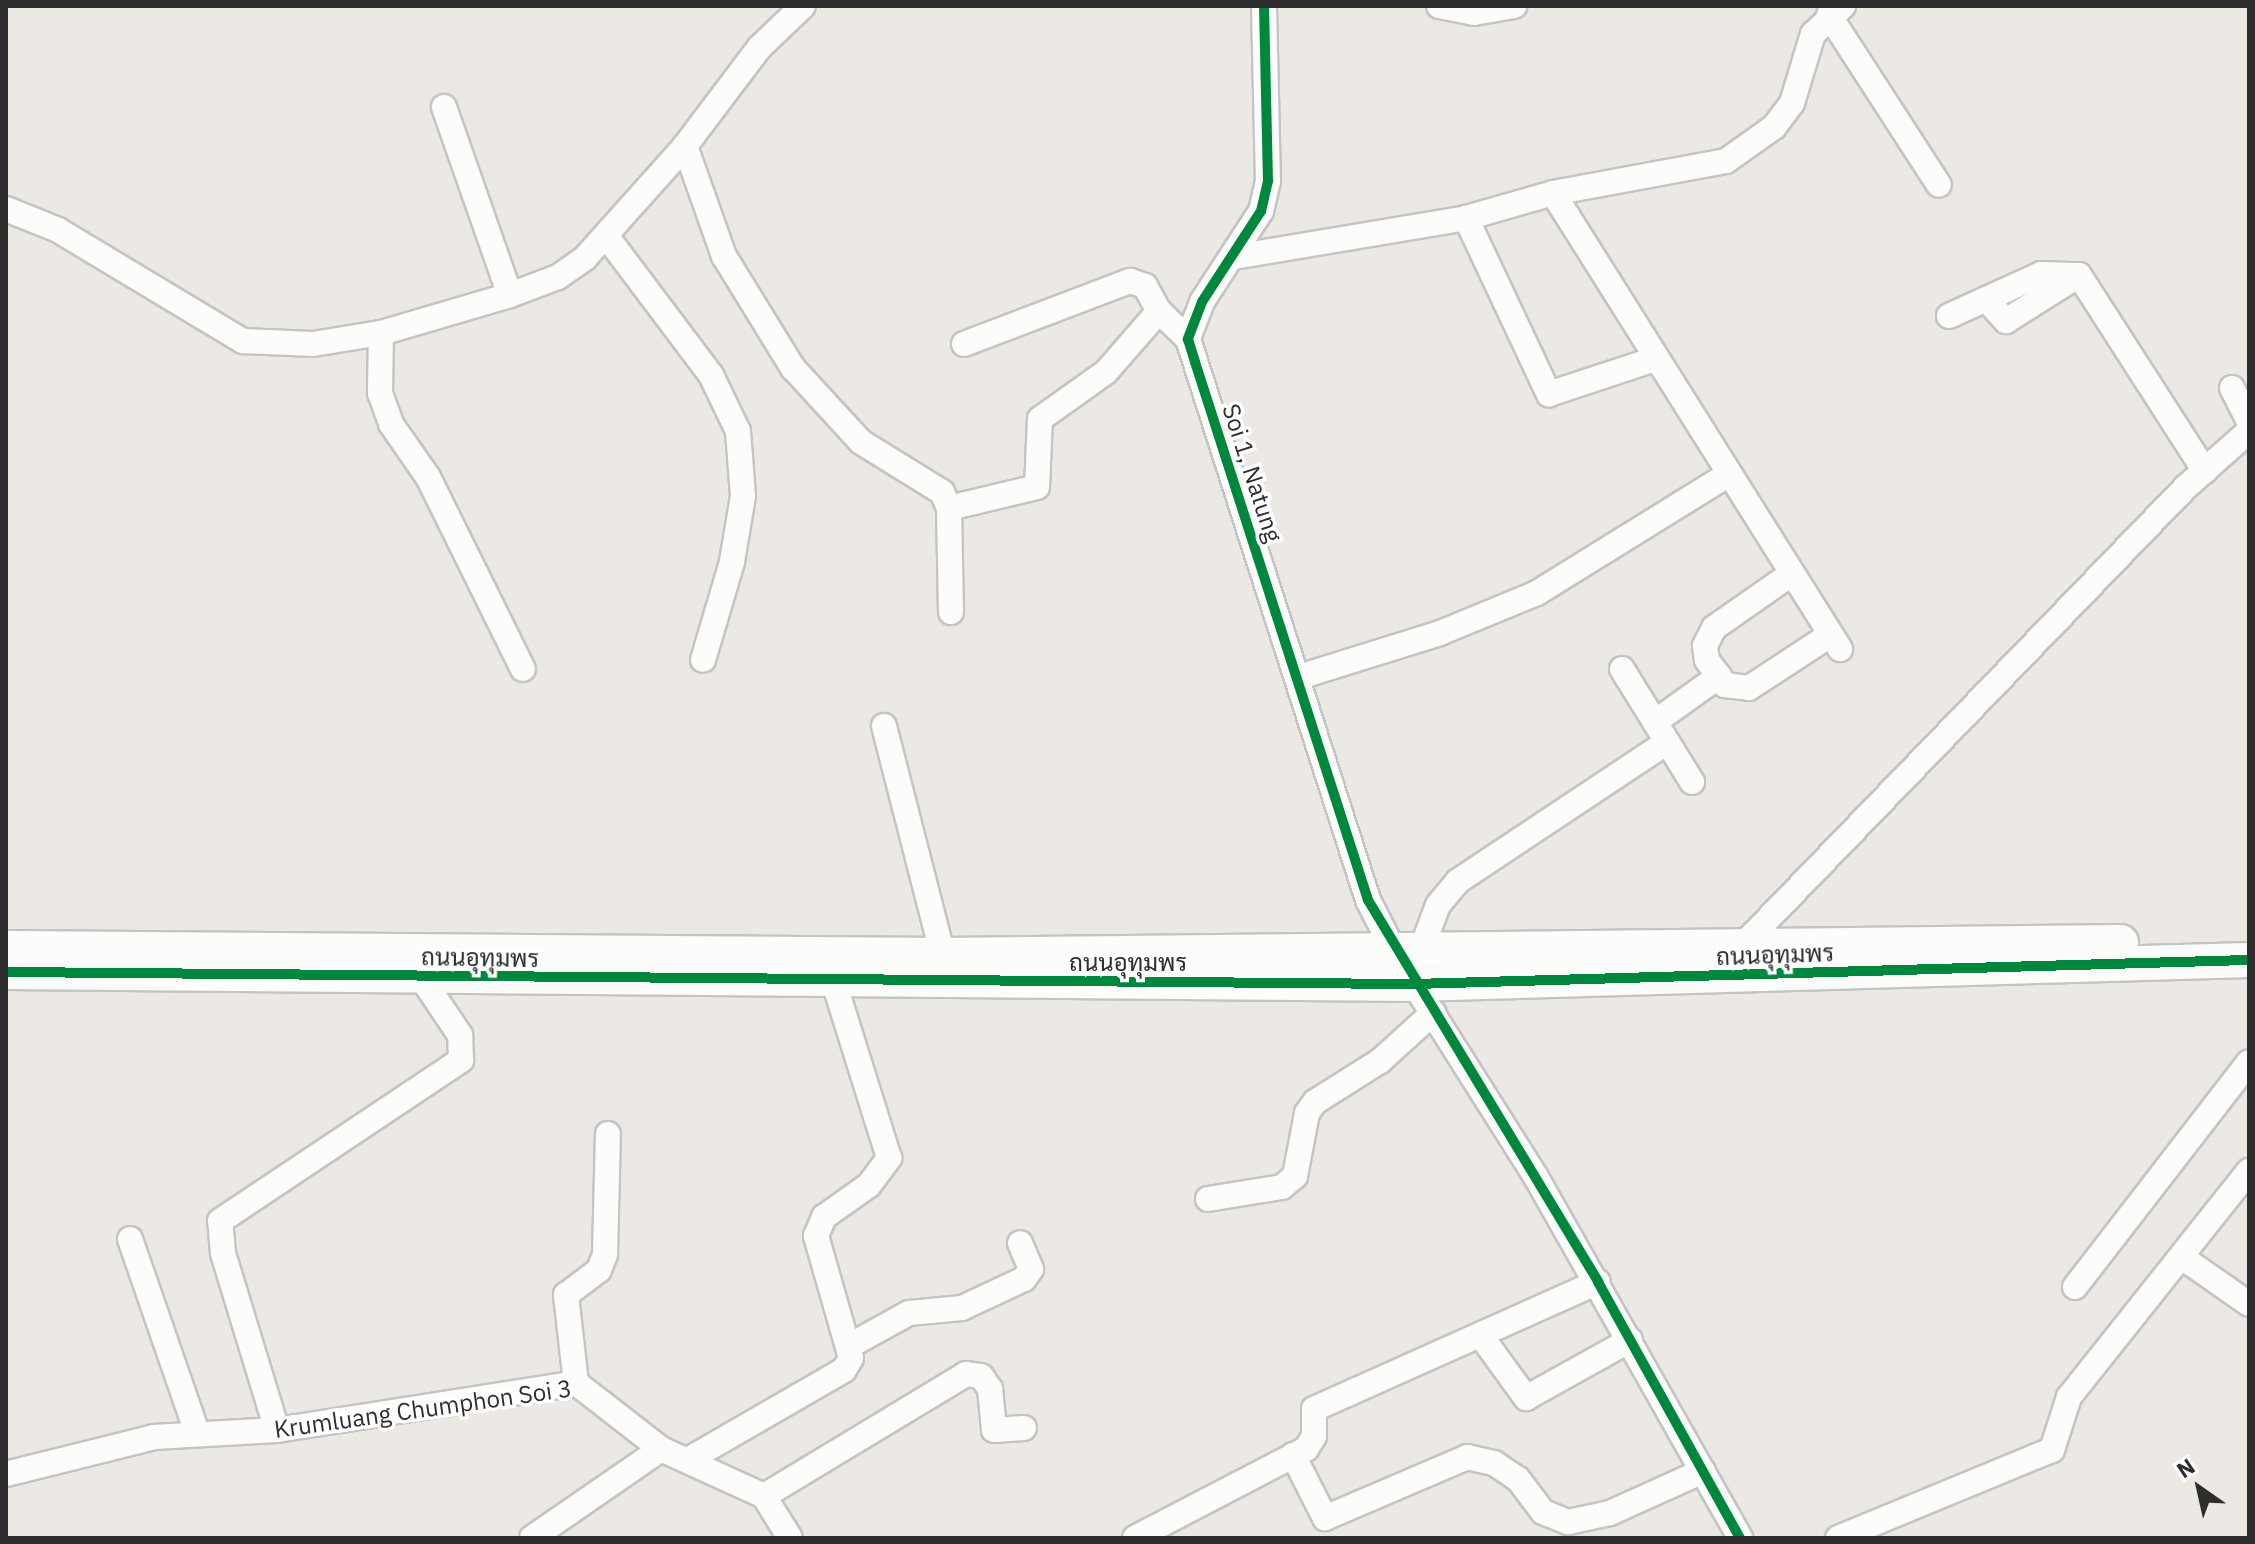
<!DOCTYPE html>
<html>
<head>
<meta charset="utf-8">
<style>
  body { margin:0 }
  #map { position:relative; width:2255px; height:1544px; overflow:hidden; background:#ece8e4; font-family:"IBM Plex Sans",Sarabun,sans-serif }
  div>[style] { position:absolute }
  .roads { filter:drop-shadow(2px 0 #c5c4c5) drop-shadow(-2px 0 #c5c4c5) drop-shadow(0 2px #c5c4c5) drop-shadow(0 -2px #c5c4c5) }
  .street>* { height:24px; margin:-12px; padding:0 12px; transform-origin:12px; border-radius:12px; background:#fcfcfb }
  .secondary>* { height:34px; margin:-17px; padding:0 17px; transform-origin:17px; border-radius:17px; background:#fcfcfb }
  .cycleway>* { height:10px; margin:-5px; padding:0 5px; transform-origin:5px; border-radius:5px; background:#00873e }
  span { translate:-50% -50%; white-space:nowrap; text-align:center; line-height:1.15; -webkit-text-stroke:7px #fff; paint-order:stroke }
  .street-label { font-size:24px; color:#2e2e2e }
  .frame { position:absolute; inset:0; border:8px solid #2e2e2e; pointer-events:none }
  .north { position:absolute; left:2159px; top:1448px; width:80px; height:80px; -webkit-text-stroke:6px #fff; paint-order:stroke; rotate:326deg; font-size:22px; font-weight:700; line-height:32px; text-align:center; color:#2e2e2e }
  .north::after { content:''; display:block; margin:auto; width:28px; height:36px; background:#2e2e2e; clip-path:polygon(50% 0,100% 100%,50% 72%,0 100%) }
</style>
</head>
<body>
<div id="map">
  <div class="roads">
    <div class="street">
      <div style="left:1264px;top:6px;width:175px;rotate:88.7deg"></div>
      <div style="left:1268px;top:181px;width:31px;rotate:103deg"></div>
      <div style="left:1261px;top:211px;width:108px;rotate:123deg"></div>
      <div style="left:1202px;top:302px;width:40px;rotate:111deg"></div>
      <div style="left:1188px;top:339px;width:589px;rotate:72.21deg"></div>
      <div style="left:1368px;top:900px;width:59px;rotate:63deg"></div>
      <div style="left:1439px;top:6px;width:36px;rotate:11deg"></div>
      <div style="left:1474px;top:13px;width:41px;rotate:-9.9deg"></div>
      <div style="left:1829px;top:15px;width:202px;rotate:57.1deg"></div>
      <div style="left:444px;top:107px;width:199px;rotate:70.7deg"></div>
      <div style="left:685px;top:146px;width:117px;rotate:70.5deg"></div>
      <div style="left:724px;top:256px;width:132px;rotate:58.4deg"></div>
      <div style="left:793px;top:368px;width:100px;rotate:47.4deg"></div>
      <div style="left:861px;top:442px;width:95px;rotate:31.7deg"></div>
      <div style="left:942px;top:492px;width:17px;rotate:66deg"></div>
      <div style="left:949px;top:508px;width:104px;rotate:88.9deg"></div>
      <div style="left:1553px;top:193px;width:539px;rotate:57.81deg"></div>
      <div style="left:6px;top:209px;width:56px;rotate:22deg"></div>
      <div style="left:58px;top:230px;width:216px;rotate:31deg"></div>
      <div style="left:243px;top:341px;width:70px;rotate:2.5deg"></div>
      <div style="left:313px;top:344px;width:69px;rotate:-9.2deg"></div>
      <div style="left:381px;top:333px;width:134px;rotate:-16.4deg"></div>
      <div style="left:510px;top:295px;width:51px;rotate:-20.6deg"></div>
      <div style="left:558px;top:277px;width:33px;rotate:-35deg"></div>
      <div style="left:585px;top:258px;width:150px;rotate:-48.2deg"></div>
      <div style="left:685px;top:146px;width:124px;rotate:-52.9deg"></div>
      <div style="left:760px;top:47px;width:59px;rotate:-43.6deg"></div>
      <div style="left:1466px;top:218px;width:195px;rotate:64.8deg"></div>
      <div style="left:1549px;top:394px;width:112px;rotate:-18.3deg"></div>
      <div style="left:607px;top:237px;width:173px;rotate:53deg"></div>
      <div style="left:711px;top:375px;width:62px;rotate:64.3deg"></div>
      <div style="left:738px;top:431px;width:65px;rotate:85.6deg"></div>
      <div style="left:743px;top:496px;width:67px;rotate:99.5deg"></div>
      <div style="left:732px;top:562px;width:102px;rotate:106.5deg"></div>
      <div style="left:1234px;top:257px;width:235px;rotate:-9.5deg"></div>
      <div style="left:1466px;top:218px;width:91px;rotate:-16deg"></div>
      <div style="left:1553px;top:193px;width:176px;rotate:-10.5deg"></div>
      <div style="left:1726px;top:161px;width:59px;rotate:-35.3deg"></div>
      <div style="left:1774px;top:127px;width:30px;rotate:-53deg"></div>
      <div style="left:1792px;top:103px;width:72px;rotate:-73.1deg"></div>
      <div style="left:1813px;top:34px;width:41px;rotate:-43deg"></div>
      <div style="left:1986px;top:299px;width:30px;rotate:48deg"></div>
      <div style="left:2006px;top:321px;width:86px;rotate:-32.2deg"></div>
      <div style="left:1949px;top:316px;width:101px;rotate:-24.5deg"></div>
      <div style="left:2041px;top:274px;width:38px;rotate:2deg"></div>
      <div style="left:2079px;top:275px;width:233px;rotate:57.3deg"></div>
      <div style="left:381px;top:333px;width:60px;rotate:91deg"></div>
      <div style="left:380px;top:393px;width:33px;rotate:70deg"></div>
      <div style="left:391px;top:424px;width:65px;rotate:55.1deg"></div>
      <div style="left:428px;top:477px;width:214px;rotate:63.7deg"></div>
      <div style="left:964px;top:344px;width:178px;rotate:-20.8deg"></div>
      <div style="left:1130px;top:281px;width:16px;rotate:18deg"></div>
      <div style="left:1145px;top:286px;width:29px;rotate:61deg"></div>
      <div style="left:1159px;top:311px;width:40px;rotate:44deg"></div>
      <div style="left:2232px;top:388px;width:38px;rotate:63deg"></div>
      <div style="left:949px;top:508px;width:90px;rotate:-13.4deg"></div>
      <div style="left:1037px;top:487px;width:68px;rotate:-87.5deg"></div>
      <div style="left:1040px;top:419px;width:81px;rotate:-35.5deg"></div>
      <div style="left:1106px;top:372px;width:81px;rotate:-49deg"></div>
      <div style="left:1791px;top:574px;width:94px;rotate:145deg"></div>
      <div style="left:1714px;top:628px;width:20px;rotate:117deg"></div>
      <div style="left:1705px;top:646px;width:14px;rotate:82deg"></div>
      <div style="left:1707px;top:660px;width:31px;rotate:54deg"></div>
      <div style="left:1725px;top:685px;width:24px;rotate:7deg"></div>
      <div style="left:1749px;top:688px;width:97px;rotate:-33.2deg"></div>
      <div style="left:1622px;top:669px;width:133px;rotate:58.2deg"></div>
      <div style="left:1299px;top:677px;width:148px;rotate:-17.3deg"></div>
      <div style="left:1440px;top:633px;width:105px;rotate:-22.4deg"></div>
      <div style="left:1537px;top:593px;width:222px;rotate:-31.8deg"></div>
      <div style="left:1655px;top:722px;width:79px;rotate:-35.7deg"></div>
      <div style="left:884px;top:726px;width:236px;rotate:75.6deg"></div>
      <div style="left:1739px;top:949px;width:643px;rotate:-45.95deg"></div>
      <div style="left:2186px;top:487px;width:84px;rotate:-41.6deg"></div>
      <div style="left:1420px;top:953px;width:51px;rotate:-69.4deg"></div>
      <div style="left:1438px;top:905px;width:31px;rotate:-50deg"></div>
      <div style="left:1458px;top:881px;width:251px;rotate:-33.6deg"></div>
      <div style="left:1414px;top:984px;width:228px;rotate:57.7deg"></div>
      <div style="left:1536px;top:1177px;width:415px;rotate:60.5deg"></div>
      <div style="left:1208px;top:1199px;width:75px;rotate:-9.2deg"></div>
      <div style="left:1282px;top:1187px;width:17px;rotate:-40deg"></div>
      <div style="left:1295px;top:1176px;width:64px;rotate:-79.2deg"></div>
      <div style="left:1307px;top:1113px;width:14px;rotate:-54deg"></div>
      <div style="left:1315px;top:1102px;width:77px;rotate:-32.2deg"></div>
      <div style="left:1380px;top:1061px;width:72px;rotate:-42.2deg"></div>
      <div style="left:130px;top:1239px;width:205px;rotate:70.9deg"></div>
      <div style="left:2183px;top:1258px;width:80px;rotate:34.9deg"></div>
      <div style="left:2075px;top:1287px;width:284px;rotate:-52.3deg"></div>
      <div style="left:1481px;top:1336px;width:77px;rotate:54deg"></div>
      <div style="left:1526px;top:1398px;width:119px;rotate:-29.1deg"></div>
      <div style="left:851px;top:1345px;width:66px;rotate:-28.9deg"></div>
      <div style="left:909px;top:1313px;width:53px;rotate:-5.4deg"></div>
      <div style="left:962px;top:1308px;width:68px;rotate:-25.1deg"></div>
      <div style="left:1024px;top:1279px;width:12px;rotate:-55deg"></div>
      <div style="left:1031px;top:1269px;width:28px;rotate:-113deg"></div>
      <div style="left:576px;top:1383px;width:89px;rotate:-96.5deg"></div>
      <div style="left:566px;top:1295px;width:41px;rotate:-37.1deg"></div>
      <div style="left:599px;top:1270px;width:17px;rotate:-69deg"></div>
      <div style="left:605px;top:1254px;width:120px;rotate:-88.6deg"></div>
      <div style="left:277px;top:1430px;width:185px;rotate:-107deg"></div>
      <div style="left:223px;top:1253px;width:32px;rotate:-95deg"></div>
      <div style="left:220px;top:1221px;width:290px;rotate:-33.7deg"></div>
      <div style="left:461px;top:1060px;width:25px;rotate:-92deg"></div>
      <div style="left:460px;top:1035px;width:70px;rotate:-123.9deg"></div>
      <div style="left:1293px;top:1455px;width:71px;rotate:63.1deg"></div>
      <div style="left:1325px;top:1518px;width:155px;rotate:-23.2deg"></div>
      <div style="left:1467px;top:1457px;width:28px;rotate:13deg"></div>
      <div style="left:1494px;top:1463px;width:29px;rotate:34deg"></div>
      <div style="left:1518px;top:1479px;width:41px;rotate:52.9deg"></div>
      <div style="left:1543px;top:1512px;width:27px;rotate:22deg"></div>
      <div style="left:1568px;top:1522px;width:43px;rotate:-12.1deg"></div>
      <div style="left:1610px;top:1513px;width:102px;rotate:-24.3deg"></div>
      <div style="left:688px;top:1460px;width:180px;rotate:-30deg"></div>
      <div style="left:844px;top:1370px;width:14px;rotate:-60deg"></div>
      <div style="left:851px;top:1358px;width:127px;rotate:-106deg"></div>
      <div style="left:816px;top:1236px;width:21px;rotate:-67deg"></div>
      <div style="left:824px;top:1217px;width:55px;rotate:-35.4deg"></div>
      <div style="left:869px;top:1185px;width:34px;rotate:-53deg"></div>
      <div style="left:889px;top:1158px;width:184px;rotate:-107.4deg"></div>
      <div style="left:6px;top:1474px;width:153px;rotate:-14deg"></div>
      <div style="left:154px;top:1437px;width:123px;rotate:-3.3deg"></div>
      <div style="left:277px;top:1430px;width:303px;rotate:-8.9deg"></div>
      <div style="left:576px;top:1383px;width:108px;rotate:37.8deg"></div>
      <div style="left:661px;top:1449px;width:113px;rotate:24.5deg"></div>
      <div style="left:764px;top:1496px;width:49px;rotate:58.2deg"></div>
      <div style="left:764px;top:1496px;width:236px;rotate:-31.1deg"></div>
      <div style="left:966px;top:1374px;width:15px;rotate:8deg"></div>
      <div style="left:981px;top:1376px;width:16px;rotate:55deg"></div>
      <div style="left:990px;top:1389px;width:41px;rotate:84.4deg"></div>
      <div style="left:994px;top:1430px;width:30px;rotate:-4deg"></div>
      <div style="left:532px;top:1538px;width:157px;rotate:-34.6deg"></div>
      <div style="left:1135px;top:1538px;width:193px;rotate:-27.5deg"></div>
      <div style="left:1306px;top:1449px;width:15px;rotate:-58deg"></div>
      <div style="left:1314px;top:1436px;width:27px;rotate:-90deg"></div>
      <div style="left:1314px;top:1409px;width:311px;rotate:-24.1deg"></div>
      <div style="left:1838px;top:1538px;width:231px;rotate:-22.4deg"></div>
      <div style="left:2052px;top:1450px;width:56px;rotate:-72.2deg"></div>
      <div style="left:2069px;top:1397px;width:289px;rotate:-51.5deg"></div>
    </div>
    <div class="secondary">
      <div style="left:6px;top:948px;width:937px;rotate:0.43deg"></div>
      <div style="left:943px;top:955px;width:1178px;rotate:-0.63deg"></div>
      <div style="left:6px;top:972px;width:1408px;rotate:0.49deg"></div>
      <div style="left:1414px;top:984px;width:835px;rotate:-1.65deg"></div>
    </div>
  </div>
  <div class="cycleway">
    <div style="left:1264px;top:6px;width:175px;rotate:88.7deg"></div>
    <div style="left:1268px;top:181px;width:31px;rotate:103deg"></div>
    <div style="left:1261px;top:211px;width:108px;rotate:123deg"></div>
    <div style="left:1202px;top:302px;width:40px;rotate:111deg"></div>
    <div style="left:1188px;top:339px;width:24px;rotate:73deg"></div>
    <div style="left:1195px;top:362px;width:565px;rotate:72.17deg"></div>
    <div style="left:1368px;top:900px;width:446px;rotate:58.9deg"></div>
    <div style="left:1598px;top:1282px;width:293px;rotate:61deg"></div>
    <div style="left:6px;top:972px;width:1408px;rotate:0.49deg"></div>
    <div style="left:1414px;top:984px;width:835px;rotate:-1.65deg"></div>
  </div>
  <div class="street-label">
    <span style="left:1252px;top:473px;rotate:72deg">Soi 1, Natung</span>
    <span style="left:1775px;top:955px;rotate:-2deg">ถนนอุทุมพร</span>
    <span style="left:480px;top:958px;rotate:1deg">ถนนอุทุมพร</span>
    <span style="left:1128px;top:963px">ถนนอุทุมพร</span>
    <span style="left:423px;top:1409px;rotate:-8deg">Krumluang Chumphon Soi 3</span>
  </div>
  <div class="frame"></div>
  <div class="north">N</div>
</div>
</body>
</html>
